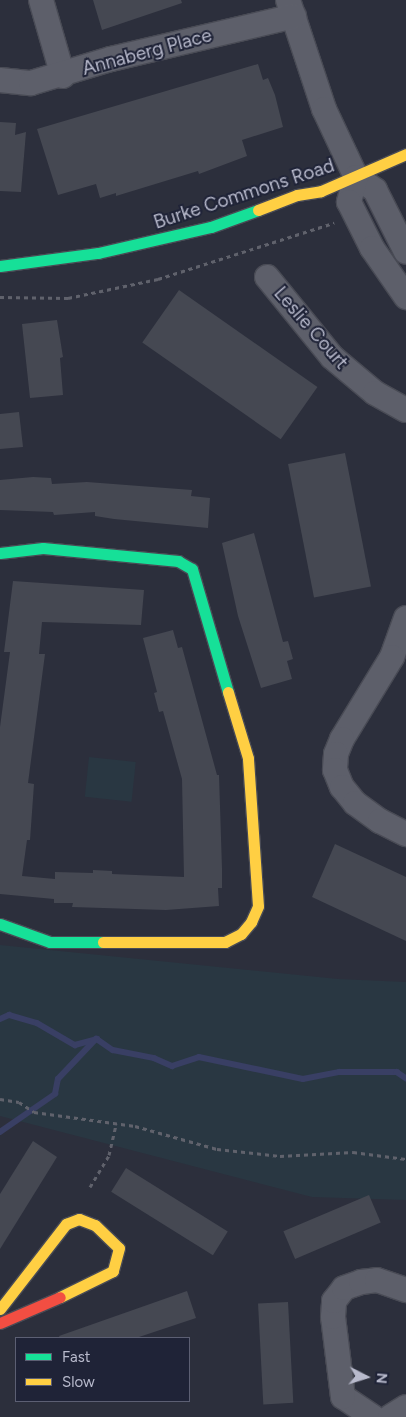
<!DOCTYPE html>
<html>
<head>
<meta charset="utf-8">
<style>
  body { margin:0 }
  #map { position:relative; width:406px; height:1417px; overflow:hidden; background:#2c2f3c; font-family:Figtree,sans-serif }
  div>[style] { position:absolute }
  .green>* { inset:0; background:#293742; transform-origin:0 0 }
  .stream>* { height:5.5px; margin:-2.75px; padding:0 2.75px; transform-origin:2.75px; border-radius:2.75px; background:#393f64 }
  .building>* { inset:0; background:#454852; transform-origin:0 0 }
  .path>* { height:3px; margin-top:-1.5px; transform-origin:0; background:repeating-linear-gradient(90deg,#60626c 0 4px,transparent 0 8px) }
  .roads { filter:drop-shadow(1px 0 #494b55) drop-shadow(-1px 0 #494b55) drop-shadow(0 1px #494b55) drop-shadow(0 -1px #494b55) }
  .street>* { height:24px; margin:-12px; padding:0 12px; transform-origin:12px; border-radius:12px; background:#5d5f6a }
  .fast>* { height:11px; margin:-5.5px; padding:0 5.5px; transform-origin:5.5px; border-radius:5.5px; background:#16e098 }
  .slow>* { height:11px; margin:-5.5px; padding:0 5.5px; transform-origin:5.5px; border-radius:5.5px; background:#ffcf43 }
  .jam>* { height:11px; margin:-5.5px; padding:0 5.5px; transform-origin:5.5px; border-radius:5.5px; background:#f24e42 }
  span { translate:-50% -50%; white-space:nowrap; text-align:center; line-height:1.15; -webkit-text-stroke:4px #1f2337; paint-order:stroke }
  .street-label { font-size:19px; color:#b8bacc }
  .legend { position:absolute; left:15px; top:1337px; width:175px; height:65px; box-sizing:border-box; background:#1f2337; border:1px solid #5c5f73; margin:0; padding:6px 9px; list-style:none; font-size:15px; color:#b8bacc }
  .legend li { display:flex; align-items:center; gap:10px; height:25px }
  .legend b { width:25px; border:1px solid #5c5f73 }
  .north { position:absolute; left:341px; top:1352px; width:50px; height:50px; -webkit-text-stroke:4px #1f2337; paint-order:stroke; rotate:95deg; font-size:14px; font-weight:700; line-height:20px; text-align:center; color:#b8bacc }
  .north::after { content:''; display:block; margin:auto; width:18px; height:22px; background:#b8bacc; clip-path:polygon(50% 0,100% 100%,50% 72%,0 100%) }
</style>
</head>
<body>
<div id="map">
  <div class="green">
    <div style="left:89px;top:757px;width:47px;height:40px;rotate:6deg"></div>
    <div style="clip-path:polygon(0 945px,338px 979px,406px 982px,406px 1200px,312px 1197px,0 1116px)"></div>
  </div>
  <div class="stream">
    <div style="left:0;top:1019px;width:10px;rotate:-24deg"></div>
    <div style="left:9px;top:1015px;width:29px;rotate:16deg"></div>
    <div style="left:37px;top:1023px;width:44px;rotate:30.1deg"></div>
    <div style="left:75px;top:1045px;width:23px;rotate:-15deg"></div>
    <div style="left:97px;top:1039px;width:19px;rotate:35deg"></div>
    <div style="left:113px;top:1050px;width:42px;rotate:11deg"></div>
    <div style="left:154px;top:1058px;width:20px;rotate:24deg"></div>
    <div style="left:172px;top:1066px;width:28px;rotate:-18deg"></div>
    <div style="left:199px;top:1057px;width:106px;rotate:11.9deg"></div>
    <div style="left:303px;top:1079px;width:37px;rotate:-11deg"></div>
    <div style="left:339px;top:1072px;width:58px"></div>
    <div style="left:397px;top:1072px;width:11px;rotate:34deg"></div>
    <div style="left:0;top:1132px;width:67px;rotate:-34.6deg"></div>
    <div style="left:55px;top:1094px;width:15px;rotate:-79deg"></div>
    <div style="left:58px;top:1079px;width:55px;rotate:-46.5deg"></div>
  </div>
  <div class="building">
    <div style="clip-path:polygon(93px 0,181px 0,182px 3px,102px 30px)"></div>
    <div style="clip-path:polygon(258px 64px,263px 80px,268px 78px,275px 95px,283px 127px,242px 140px,247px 156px,199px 174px,198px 171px,116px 196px,116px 193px,100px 198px,96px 184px,58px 195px,37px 129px)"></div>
    <div style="clip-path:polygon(0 122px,16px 123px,15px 135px,26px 132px,21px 192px,0 191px)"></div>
    <div style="left:179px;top:290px;width:169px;height:64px;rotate:35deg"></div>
    <div style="clip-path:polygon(57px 320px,63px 357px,60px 358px,63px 395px,30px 398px,22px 324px)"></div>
    <div style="clip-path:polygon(19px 412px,23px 447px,0 449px,0 414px)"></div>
    <div style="left:345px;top:453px;width:136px;height:58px;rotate:79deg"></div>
    <div style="clip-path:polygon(33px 477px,51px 478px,52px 484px,87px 482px,192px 490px,191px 496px,210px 498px,208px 528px,114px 519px,95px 516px,95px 512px,54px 515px,53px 512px,0 510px,0 480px)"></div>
    <div style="clip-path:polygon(254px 533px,283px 642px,288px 641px,293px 659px,287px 661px,292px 679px,261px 688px,238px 616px,222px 543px)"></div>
    <div style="clip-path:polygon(13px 581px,144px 590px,141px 625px,42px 622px,39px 654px,45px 654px,28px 783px,34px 784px,30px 840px,27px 840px,22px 876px,55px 879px,55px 872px,93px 873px,93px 870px,112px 871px,112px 874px,184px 877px,182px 779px,163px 711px,159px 712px,154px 693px,157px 692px,143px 638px,173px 630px,178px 648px,182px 647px,217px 775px,219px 775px,222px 869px,222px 888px,218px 888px,219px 906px,166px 910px,72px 907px,73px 903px,54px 903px,54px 899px,0 894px,0 727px,10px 652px,4px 652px)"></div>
    <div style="clip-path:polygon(335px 844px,406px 877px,406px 941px,312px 897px)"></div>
    <div style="clip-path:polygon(33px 1141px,57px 1157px,0 1249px,0 1194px)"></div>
    <div style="left:126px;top:1168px;width:120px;height:28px;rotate:32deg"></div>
    <div style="left:369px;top:1195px;width:30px;height:93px;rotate:67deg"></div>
    <div style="clip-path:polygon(187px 1291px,196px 1318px,136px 1338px,60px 1338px,59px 1336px)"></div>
    <div style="left:288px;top:1302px;width:101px;height:30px;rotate:87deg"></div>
  </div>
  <div class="path">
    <div style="left:0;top:297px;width:68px;rotate:0.8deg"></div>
    <div style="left:68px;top:298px;width:92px;rotate:-11.9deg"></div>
    <div style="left:158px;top:279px;width:185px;rotate:-17.7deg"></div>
    <div style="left:0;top:1099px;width:19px;rotate:9deg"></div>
    <div style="left:19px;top:1102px;width:18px;rotate:34deg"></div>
    <div style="left:34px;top:1112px;width:102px;rotate:7.9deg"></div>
    <div style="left:135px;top:1126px;width:85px;rotate:15.7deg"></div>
    <div style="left:217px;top:1149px;width:63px;rotate:6.3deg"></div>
    <div style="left:280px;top:1156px;width:73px;rotate:-3.1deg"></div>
    <div style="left:353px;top:1152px;width:53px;rotate:7.5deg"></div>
    <div style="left:90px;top:1187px;width:37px;rotate:-59deg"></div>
    <div style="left:109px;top:1155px;width:32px;rotate:-77deg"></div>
  </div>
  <div class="roads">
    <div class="street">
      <div style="left:41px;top:0;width:79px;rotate:73.9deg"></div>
      <div style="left:288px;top:0;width:115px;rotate:71.7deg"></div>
      <div style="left:324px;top:109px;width:75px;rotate:64.8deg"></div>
      <div style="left:356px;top:177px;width:23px;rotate:34deg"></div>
      <div style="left:375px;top:190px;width:69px;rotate:63.4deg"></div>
      <div style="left:0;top:80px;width:31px;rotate:6deg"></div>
      <div style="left:31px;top:83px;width:84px;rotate:-16.7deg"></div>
      <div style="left:111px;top:59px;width:188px;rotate:-13.2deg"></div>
      <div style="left:356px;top:177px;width:26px;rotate:106deg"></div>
      <div style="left:349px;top:202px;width:51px;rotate:63.4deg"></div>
      <div style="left:372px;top:248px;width:60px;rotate:55.2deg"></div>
      <div style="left:267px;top:277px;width:103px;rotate:50.9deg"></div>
      <div style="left:332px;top:357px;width:56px;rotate:39.9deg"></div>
      <div style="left:375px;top:393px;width:35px;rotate:29deg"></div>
      <div style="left:406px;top:618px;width:41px;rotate:109.7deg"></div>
      <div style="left:392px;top:657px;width:96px;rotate:121.4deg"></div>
      <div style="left:342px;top:739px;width:16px;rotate:112deg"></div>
      <div style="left:336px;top:754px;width:16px;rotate:94deg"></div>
      <div style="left:335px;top:770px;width:18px;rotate:68deg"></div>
      <div style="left:342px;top:787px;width:21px;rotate:51deg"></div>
      <div style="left:355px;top:803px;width:31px;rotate:36deg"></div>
      <div style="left:380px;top:821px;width:29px;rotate:27deg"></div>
      <div style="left:373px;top:1417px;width:36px;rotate:-146deg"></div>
      <div style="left:343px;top:1397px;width:81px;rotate:-97.1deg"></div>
      <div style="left:333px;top:1317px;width:16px;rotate:-86deg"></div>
      <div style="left:334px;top:1301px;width:16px;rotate:-52deg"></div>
      <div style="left:344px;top:1288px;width:18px;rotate:-19deg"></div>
      <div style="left:361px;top:1282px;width:16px;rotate:-7deg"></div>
      <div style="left:377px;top:1280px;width:31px;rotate:19deg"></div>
      <div style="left:390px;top:1417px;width:19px;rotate:-32deg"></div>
    </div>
    <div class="fast">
      <div style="left:0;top:266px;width:99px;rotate:-7.6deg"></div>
      <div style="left:98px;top:253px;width:116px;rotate:-13deg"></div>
      <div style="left:211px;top:227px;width:50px;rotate:-19.9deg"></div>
      <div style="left:0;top:553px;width:43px;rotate:-6.6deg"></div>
      <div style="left:43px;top:548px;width:136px;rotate:5.5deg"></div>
      <div style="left:178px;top:561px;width:16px;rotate:30deg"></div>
      <div style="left:192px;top:569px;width:128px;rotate:73.7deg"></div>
      <div style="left:0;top:924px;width:53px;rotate:19.8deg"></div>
      <div style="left:50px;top:942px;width:53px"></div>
    </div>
    <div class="slow">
      <div style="left:258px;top:210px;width:42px;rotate:-21deg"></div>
      <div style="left:297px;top:195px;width:24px;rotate:-9deg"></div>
      <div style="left:321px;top:191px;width:93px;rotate:-23.5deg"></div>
      <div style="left:103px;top:942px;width:122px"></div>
      <div style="left:225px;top:942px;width:18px;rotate:-27deg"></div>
      <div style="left:241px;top:934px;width:16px;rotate:-50deg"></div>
      <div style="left:251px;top:922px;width:17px;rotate:-66deg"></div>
      <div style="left:258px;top:906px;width:148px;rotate:-93.9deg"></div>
      <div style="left:248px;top:758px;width:69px;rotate:-106.9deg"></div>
      <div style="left:0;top:1309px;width:108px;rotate:-52.2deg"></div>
      <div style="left:66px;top:1224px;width:14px;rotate:-21deg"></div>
      <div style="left:79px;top:1219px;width:17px;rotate:21deg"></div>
      <div style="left:95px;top:1225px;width:33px;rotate:44deg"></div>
      <div style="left:119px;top:1248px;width:24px;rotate:105deg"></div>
      <div style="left:113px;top:1271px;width:59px;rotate:153.9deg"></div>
    </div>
    <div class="jam">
      <div style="left:0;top:1323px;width:65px;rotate:-23.4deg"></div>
    </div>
  </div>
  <div class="street-label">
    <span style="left:147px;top:52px;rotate:-15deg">Annaberg Place</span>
    <span style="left:244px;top:194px;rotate:-18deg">Burke Commons Road</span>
    <span style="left:311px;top:328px;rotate:49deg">Leslie Court</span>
  </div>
  <ul class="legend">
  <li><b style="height:6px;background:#16e098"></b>Fast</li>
  <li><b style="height:6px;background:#ffcf43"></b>Slow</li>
  </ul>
  <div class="north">N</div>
</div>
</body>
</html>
